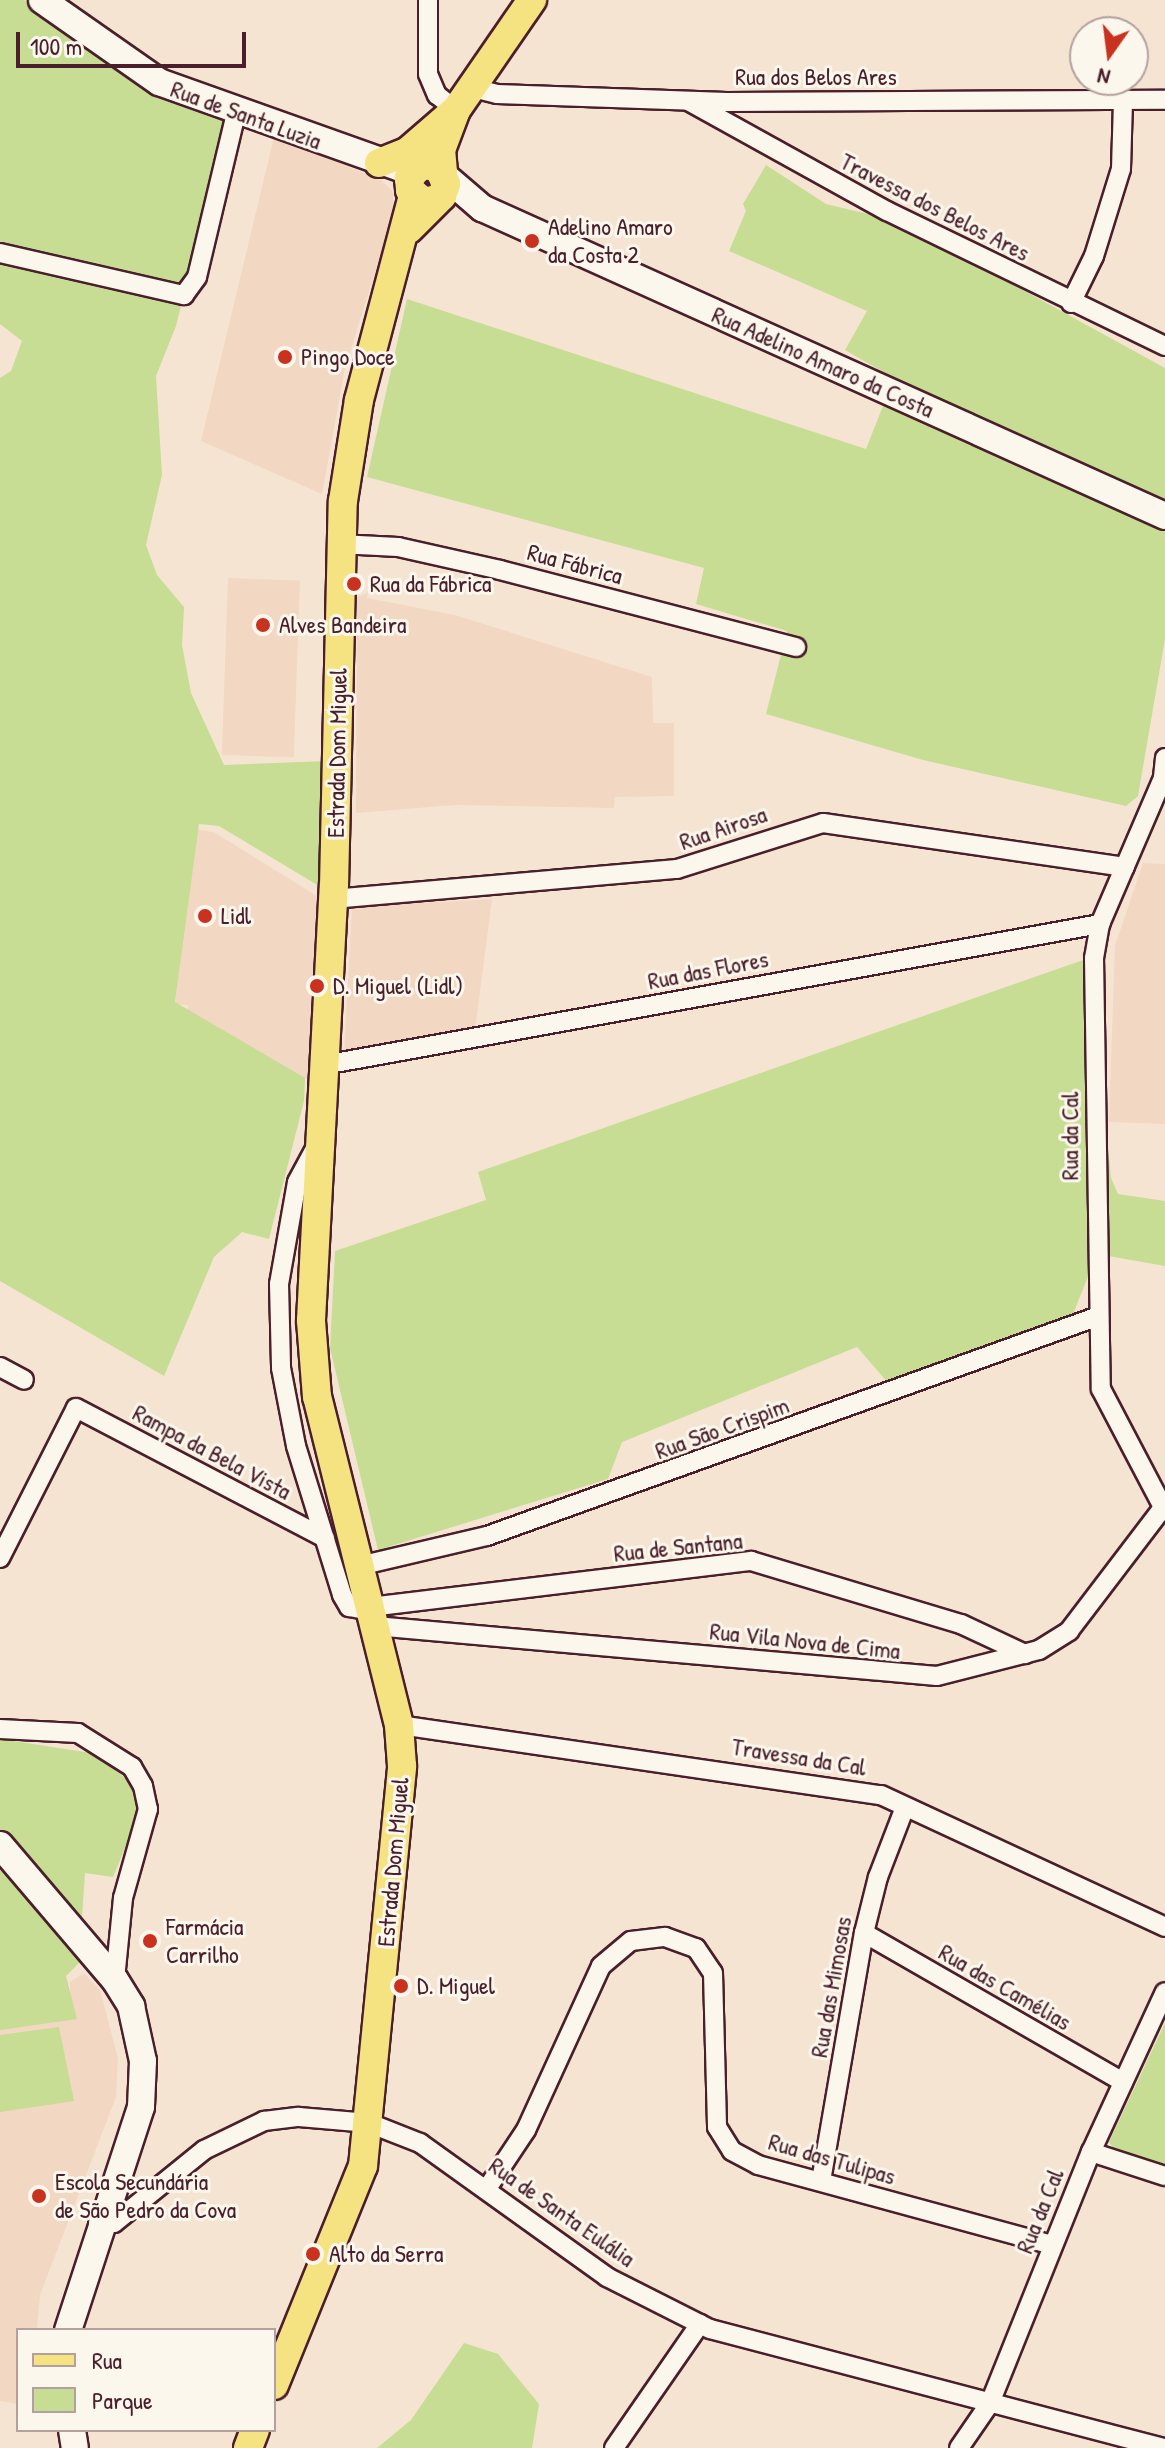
<!DOCTYPE html>
<html>
<head>
<meta charset="utf-8">
<style>
  body { margin:0 }
  #map { position:relative; width:1165px; height:2448px; overflow:hidden; background:#f6e4d3; font-family:"Patrick Hand",sans-serif }
  div>[style] { position:absolute }
  .built>* { inset:0; background:#f2d7c2; transform-origin:0 0 }
  .green>* { inset:0; background:#c6dd93 }
  .roads { filter:drop-shadow(2px 0 #4a1f2b) drop-shadow(-2px 0 #4a1f2b) drop-shadow(0 2px #4a1f2b) drop-shadow(0 -2px #4a1f2b) }
  .street>* { height:18px; margin:-9px; padding:0 9px; transform-origin:9px; border-radius:9px; background:#fbf7ec }
  .secondary>* { height:26px; margin:-13px; padding:0 13px; transform-origin:13px; border-radius:13px; background:#fbf7ec }
  .primary>* { height:28px; margin:-14px; padding:0 14px; transform-origin:14px; border-radius:14px; background:#f5e382 }
  .dots>* { width:22px; height:22px; translate:-50% -50%; box-sizing:border-box; border:4px solid #fbf7ec; border-radius:50% }
  span { translate:-50% -50%; white-space:nowrap; text-align:center; line-height:1.15; -webkit-text-stroke:6px #fbf7ec; paint-order:stroke }
  .street-label { font-size:24px; color:#4a1f2b }
  .poi-label { font-size:24px; color:#4a1f2b }
  .left { translate:0 -50%; text-align:left }
  .legend { position:absolute; left:16px; top:2328px; width:260px; height:104px; box-sizing:border-box; background:#fbf7ec; border:2px solid #b4a19f; margin:0; padding:10px 14px; list-style:none; font-size:24px; color:#4a1f2b }
  .legend li { display:flex; align-items:center; gap:16px; height:40px }
  .legend b { width:40px; border:2px solid #b4a19f }
  .north { position:absolute; left:1069px; top:16px; width:80px; height:80px; box-sizing:border-box; background:#fbf7ec; border:2px solid #b4a19f; border-radius:50%; rotate:194deg; font-size:22px; font-weight:700; line-height:32px; text-align:center; color:#4a1f2b }
  .north::after { content:''; display:block; margin:auto; width:28px; height:36px; background:#c8321e; clip-path:polygon(50% 0,100% 100%,50% 72%,0 100%) }
  .scale { position:absolute; left:16px; top:32px; width:230px; height:36px; box-sizing:border-box; border:4px solid #4a1f2b; border-top:0; padding-left:10px; font-size:24px; line-height:28px; white-space:nowrap; color:#4a1f2b; -webkit-text-stroke:6px #fbf7ec; paint-order:stroke }
</style>
</head>
<body>
<div id="map">
  <div class="built">
    <div style="clip-path:polygon(274px 137px,381px 180px,393px 192px,394px 211px,345px 368px,322px 494px,201px 441px)"></div>
    <div style="left:228px;top:578px;width:72px;height:177px;rotate:2deg"></div>
    <div style="clip-path:polygon(368px 593px,367px 598px,455px 615px,652px 677px,653px 723px,674px 723px,674px 796px,615px 797px,614px 808px,455px 805px,356px 813px,357px 597px)"></div>
    <div style="clip-path:polygon(194px 829px,214px 832px,320px 898px,310px 1081px,188px 1012px,188px 1005px,175px 1004px)"></div>
    <div style="clip-path:polygon(1143px 863px,1165px 864px,1165px 1124px,1109px 1122px,1115px 946px)"></div>
    <div style="clip-path:polygon(492px 899px,475px 1030px,344px 1056px,352px 907px)"></div>
    <div style="clip-path:polygon(84px 1973px,100px 1990px,118px 2058px,116px 2097px,40px 2295px,37px 2330px,18px 2330px,18px 2404px,0 2401px,0 2024px,70px 2012px,70px 1982px)"></div>
  </div>
  <div class="green">
    <div style="clip-path:polygon(0 0,24px 0,231px 103px,176px 326px,156px 376px,162px 475px,146px 545px,157px 575px,184px 607px,182px 645px,191px 693px,224px 765px,328px 761px,324px 889px,219px 826px,199px 824px,175px 1002px,305px 1078px,304px 1101px,269px 1239px,242px 1232px,214px 1257px,164px 1376px,0 1281px,0 378px,11px 371px,22px 341px,0 324px)"></div>
    <div style="clip-path:polygon(766px 165px,826px 204px,897px 221px,1165px 368px,1165px 639px,1138px 796px,1126px 806px,923px 760px,766px 714px,787px 631px,696px 604px,704px 568px,367px 477px,407px 299px,866px 449px,894px 378px,845px 350px,867px 311px,729px 251px,746px 211px,743px 204px)"></div>
    <div style="clip-path:polygon(1089px 958px,1111px 1178px,1118px 1194px,1165px 1201px,1165px 1266px,1097px 1254px,1073px 1314px,890px 1385px,857px 1347px,622px 1442px,608px 1479px,378px 1550px,330px 1348px,335px 1251px,486px 1200px,478px 1172px)"></div>
    <div style="clip-path:polygon(0 1739px,98px 1754px,138px 1790px,137px 1819px,113px 1877px,85px 1873px,79px 1963px,66px 1976px,77px 2019px,0 2030px)"></div>
    <div style="clip-path:polygon(1165px 2023px,1165px 2169px,1116px 2152px,1109px 2142px)"></div>
    <div style="clip-path:polygon(59px 2027px,74px 2101px,0 2112px,0 2035px)"></div>
    <div style="clip-path:polygon(464px 2343px,498px 2354px,539px 2404px,532px 2448px,377px 2448px,411px 2420px)"></div>
  </div>
  <div class="roads">
    <div class="street">
      <div style="left:428px;top:0;width:74px;rotate:90deg"></div>
      <div style="left:428px;top:74px;width:23px;rotate:67deg"></div>
      <div style="left:437px;top:95px;width:24px;rotate:38deg"></div>
      <div style="left:469px;top:87px;width:29px;rotate:14deg"></div>
      <div style="left:497px;top:94px;width:230px;rotate:2deg"></div>
      <div style="left:727px;top:102px;width:438px;rotate:-0.3deg"></div>
      <div style="left:690px;top:102px;width:225px;rotate:29deg"></div>
      <div style="left:887px;top:211px;width:309px;rotate:25.9deg"></div>
      <div style="left:0;top:253px;width:189px;rotate:12.9deg"></div>
      <div style="left:184px;top:295px;width:22px;rotate:-54deg"></div>
      <div style="left:197px;top:277px;width:169px;rotate:-76.6deg"></div>
      <div style="left:1071px;top:303px;width:52px;rotate:-63.9deg"></div>
      <div style="left:1094px;top:256px;width:91px;rotate:-72.8deg"></div>
      <div style="left:1121px;top:169px;width:68px;rotate:-88.3deg"></div>
      <div style="left:339px;top:544px;width:59px;rotate:2.9deg"></div>
      <div style="left:398px;top:547px;width:105px;rotate:12.7deg"></div>
      <div style="left:500px;top:570px;width:306px;rotate:14.6deg"></div>
      <div style="left:1165px;top:758px;width:20px;rotate:96deg"></div>
      <div style="left:1163px;top:778px;width:159px;rotate:113.3deg"></div>
      <div style="left:1100px;top:924px;width:35px;rotate:100deg"></div>
      <div style="left:1094px;top:958px;width:431px;rotate:89.1deg"></div>
      <div style="left:1101px;top:1389px;width:138px;rotate:62.3deg"></div>
      <div style="left:333px;top:899px;width:345px;rotate:-5deg"></div>
      <div style="left:677px;top:869px;width:153px;rotate:-17.5deg"></div>
      <div style="left:823px;top:823px;width:305px;rotate:8.3deg"></div>
      <div style="left:324px;top:1065px;width:789px;rotate:-10.3deg"></div>
      <div style="left:318px;top:1143px;width:44px;rotate:118.3deg"></div>
      <div style="left:297px;top:1182px;width:104px;rotate:100deg"></div>
      <div style="left:279px;top:1284px;width:84px;rotate:88.6deg"></div>
      <div style="left:281px;top:1368px;width:79px;rotate:79.1deg"></div>
      <div style="left:296px;top:1446px;width:156px;rotate:72.8deg"></div>
      <div style="left:342px;top:1595px;width:14px;rotate:60deg"></div>
      <div style="left:349px;top:1607px;width:22px;rotate:10deg"></div>
      <div style="left:0;top:1367px;width:27px;rotate:28deg"></div>
      <div style="left:0;top:1558px;width:168px;rotate:-63.1deg"></div>
      <div style="left:76px;top:1408px;width:281px;rotate:27.6deg"></div>
      <div style="left:359px;top:1566px;width:131px;rotate:-13.2deg"></div>
      <div style="left:487px;top:1536px;width:647px;rotate:-19.78deg"></div>
      <div style="left:370px;top:1607px;width:384px;rotate:-6.9deg"></div>
      <div style="left:751px;top:1561px;width:219px;rotate:16.7deg"></div>
      <div style="left:961px;top:1624px;width:71px;rotate:25.1deg"></div>
      <div style="left:375px;top:1626px;width:564px;rotate:5.08deg"></div>
      <div style="left:937px;top:1676px;width:105px;rotate:-14.3deg"></div>
      <div style="left:1039px;top:1650px;width:36px;rotate:-32deg"></div>
      <div style="left:1069px;top:1631px;width:153px;rotate:-52.7deg"></div>
      <div style="left:399px;top:1725px;width:487px;rotate:8.3deg"></div>
      <div style="left:881px;top:1795px;width:313px;rotate:24.9deg"></div>
      <div style="left:0;top:1729px;width:78px;rotate:2.9deg"></div>
      <div style="left:78px;top:1733px;width:64px;rotate:32.2deg"></div>
      <div style="left:132px;top:1767px;width:22px;rotate:60deg"></div>
      <div style="left:143px;top:1786px;width:24px;rotate:78deg"></div>
      <div style="left:148px;top:1809px;width:92px;rotate:105.7deg"></div>
      <div style="left:123px;top:1898px;width:82px;rotate:95.6deg"></div>
      <div style="left:864px;top:1933px;width:299px;rotate:29.9deg"></div>
      <div style="left:1091px;top:2152px;width:78px;rotate:18deg"></div>
      <div style="left:821px;top:2181px;width:252px;rotate:-80.2deg"></div>
      <div style="left:864px;top:1933px;width:58px;rotate:-76deg"></div>
      <div style="left:878px;top:1877px;width:75px;rotate:-68.9deg"></div>
      <div style="left:488px;top:2187px;width:69px;rotate:-56.3deg"></div>
      <div style="left:526px;top:2130px;width:180px;rotate:-65.4deg"></div>
      <div style="left:601px;top:1966px;width:39px;rotate:-40deg"></div>
      <div style="left:631px;top:1941px;width:34px;rotate:-7deg"></div>
      <div style="left:665px;top:1937px;width:33px;rotate:20deg"></div>
      <div style="left:696px;top:1948px;width:30px;rotate:56deg"></div>
      <div style="left:713px;top:1973px;width:154px;rotate:88.5deg"></div>
      <div style="left:717px;top:2127px;width:28px;rotate:58deg"></div>
      <div style="left:732px;top:2151px;width:30px;rotate:28deg"></div>
      <div style="left:758px;top:2165px;width:305px;rotate:15.2deg"></div>
      <div style="left:98px;top:2223px;width:16px"></div>
      <div style="left:114px;top:2223px;width:116px;rotate:-39deg"></div>
      <div style="left:204px;top:2150px;width:67px;rotate:-25.8deg"></div>
      <div style="left:264px;top:2121px;width:35px;rotate:-7deg"></div>
      <div style="left:299px;top:2117px;width:70px;rotate:4.9deg"></div>
      <div style="left:369px;top:2123px;width:55px;rotate:21.4deg"></div>
      <div style="left:420px;top:2143px;width:230px;rotate:35.6deg"></div>
      <div style="left:607px;top:2277px;width:115px;rotate:26.8deg"></div>
      <div style="left:710px;top:2329px;width:469px;rotate:14.7deg"></div>
      <div style="left:614px;top:2448px;width:151px;rotate:-55.3deg"></div>
      <div style="left:959px;top:2448px;width:55px;rotate:-55.4deg"></div>
      <div style="left:990px;top:2403px;width:271px;rotate:-68.1deg"></div>
      <div style="left:1091px;top:2152px;width:176px;rotate:-65.2deg"></div>
    </div>
    <div class="secondary">
      <div style="left:42px;top:0;width:143px;rotate:35deg"></div>
      <div style="left:159px;top:82px;width:257px;rotate:19.6deg"></div>
      <div style="left:446px;top:177px;width:48px;rotate:40.7deg"></div>
      <div style="left:482px;top:208px;width:749px;rotate:24.27deg"></div>
      <div style="left:0;top:1845px;width:177px;rotate:49.6deg"></div>
      <div style="left:115px;top:1980px;width:31px;rotate:58deg"></div>
      <div style="left:131px;top:2006px;width:56px;rotate:77.7deg"></div>
      <div style="left:143px;top:2061px;width:46px;rotate:92.5deg"></div>
      <div style="left:141px;top:2107px;width:235px;rotate:108.1deg"></div>
      <div style="left:72px;top:2430px;width:18px;rotate:81deg"></div>
    </div>
    <div class="primary">
      <div style="left:379px;top:163px;width:31px;rotate:-22deg"></div>
      <div style="left:408px;top:151px;width:58px;rotate:-40.8deg"></div>
      <div style="left:443px;top:172px;width:22px;rotate:-95deg"></div>
      <div style="left:441px;top:150px;width:43px;rotate:-69.4deg"></div>
      <div style="left:456px;top:110px;width:134px;rotate:-55.4deg"></div>
      <div style="left:409px;top:229px;width:47px;rotate:-45deg"></div>
      <div style="left:442px;top:196px;width:13px;rotate:-72deg"></div>
      <div style="left:446px;top:184px;width:19px;rotate:-115deg"></div>
      <div style="left:438px;top:167px;width:17px;rotate:-173deg"></div>
      <div style="left:421px;top:165px;width:18px;rotate:133deg"></div>
      <div style="left:409px;top:178px;width:12px;rotate:85deg"></div>
      <div style="left:410px;top:190px;width:18px;rotate:41deg"></div>
      <div style="left:424px;top:202px;width:13px;rotate:-13deg"></div>
      <div style="left:274px;top:2385px;width:236px;rotate:-67.9deg"></div>
      <div style="left:363px;top:2166px;width:402px;rotate:-84.4deg"></div>
      <div style="left:402px;top:1766px;width:41px;rotate:-94.2deg"></div>
      <div style="left:399px;top:1725px;width:338px;rotate:-104deg"></div>
      <div style="left:317px;top:1397px;width:77px;rotate:-94.5deg"></div>
      <div style="left:311px;top:1320px;width:435px;rotate:-87deg"></div>
      <div style="left:334px;top:886px;width:385px;rotate:-88.7deg"></div>
      <div style="left:343px;top:501px;width:102px;rotate:-81deg"></div>
      <div style="left:359px;top:400px;width:212px;rotate:-75.2deg"></div>
      <div style="left:248px;top:2448px;width:19px;rotate:-69deg"></div>
    </div>
  </div>
  <div class="dots">
    <div style="left:532px;top:241px;background:#c8321e"></div>
    <div style="left:285px;top:357px;background:#c8321e"></div>
    <div style="left:354px;top:584px;background:#c8321e"></div>
    <div style="left:263px;top:625px;background:#c8321e"></div>
    <div style="left:205px;top:916px;background:#c8321e"></div>
    <div style="left:317px;top:986px;background:#c8321e"></div>
    <div style="left:150px;top:1941px;background:#c8321e"></div>
    <div style="left:401px;top:1986px;background:#c8321e"></div>
    <div style="left:39px;top:2196px;background:#c8321e"></div>
    <div style="left:313px;top:2254px;background:#c8321e"></div>
  </div>
  <div class="street-label">
    <span style="left:816px;top:77px">Rua dos Belos Ares</span>
    <span style="left:246px;top:115px;rotate:20deg">Rua de Santa Luzia</span>
    <span style="left:935px;top:207px;rotate:27deg">Travessa dos Belos Ares</span>
    <span style="left:823px;top:362px;rotate:24deg">Rua Adelino Amaro da Costa</span>
    <span style="left:575px;top:564px;rotate:15deg">Rua Fábrica</span>
    <span style="left:337px;top:753px;rotate:-89deg">Estrada Dom Miguel</span>
    <span style="left:723px;top:828px;rotate:-19deg">Rua Airosa</span>
    <span style="left:708px;top:970px;rotate:-11deg">Rua das Flores</span>
    <span style="left:1070px;top:1136px;rotate:-90deg">Rua da Cal</span>
    <span style="left:722px;top:1428px;rotate:-20deg">Rua São Crispim</span>
    <span style="left:212px;top:1452px;rotate:28deg">Rampa da Bela Vista</span>
    <span style="left:678px;top:1547px;rotate:-6deg">Rua de Santana</span>
    <span style="left:805px;top:1641px;rotate:6deg">Rua Vila Nova de Cima</span>
    <span style="left:799px;top:1757px;rotate:9deg">Travessa da Cal</span>
    <span style="left:393px;top:1862px;rotate:-85deg">Estrada Dom Miguel</span>
    <span style="left:831px;top:1987px;rotate:-80deg">Rua das Mimosas</span>
    <span style="left:1005px;top:1987px;rotate:30deg">Rua das Camélias</span>
    <span style="left:832px;top:2159px;rotate:16deg">Rua das Tulipas</span>
    <span style="left:1040px;top:2211px;rotate:-68deg">Rua da Cal</span>
    <span style="left:562px;top:2212px;rotate:35deg">Rua de Santa Eulália</span>
  </div>
  <div class="poi-label">
    <span class="left" style="left:548px;top:241px">Adelino Amaro<br>da Costa 2</span>
    <span class="left" style="left:301px;top:357px">Pingo Doce</span>
    <span class="left" style="left:370px;top:584px">Rua da Fábrica</span>
    <span class="left" style="left:279px;top:625px">Alves Bandeira</span>
    <span class="left" style="left:221px;top:916px">Lidl</span>
    <span class="left" style="left:333px;top:986px">D. Miguel (Lidl)</span>
    <span class="left" style="left:166px;top:1941px">Farmácia<br>Carrilho</span>
    <span class="left" style="left:417px;top:1986px">D. Miguel</span>
    <span class="left" style="left:55px;top:2196px">Escola Secundária<br>de São Pedro da Cova</span>
    <span class="left" style="left:329px;top:2254px">Alto da Serra</span>
  </div>
  <ul class="legend">
  <li><b style="height:10px;background:#f5e382"></b>Rua</li>
  <li><b style="height:22px;background:#c6dd93"></b>Parque</li>
  </ul>
  <div class="north">N</div>
  <div class="scale">100 m</div>
</div>
</body>
</html>
